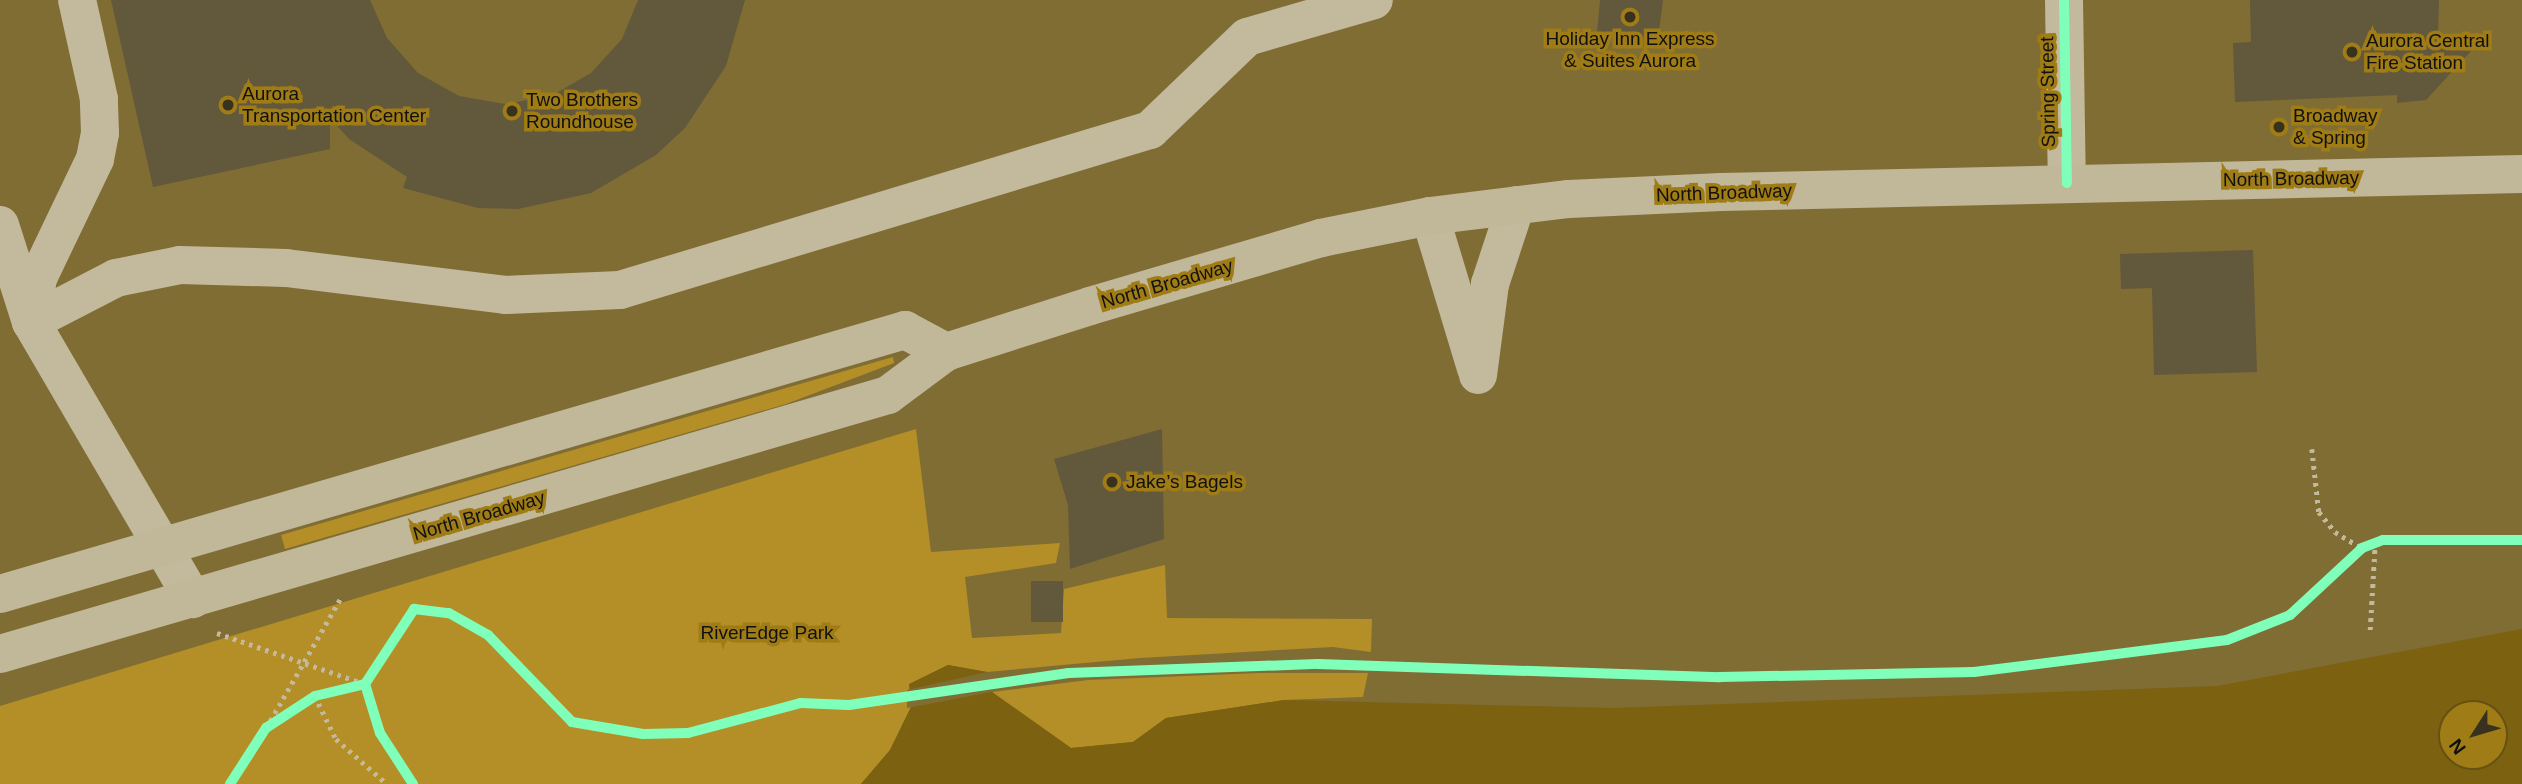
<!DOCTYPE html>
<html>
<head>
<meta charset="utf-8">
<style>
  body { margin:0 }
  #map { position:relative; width:2522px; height:784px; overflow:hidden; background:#806d34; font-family:Arial,sans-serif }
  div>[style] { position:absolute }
  .green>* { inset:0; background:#b48e26 }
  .water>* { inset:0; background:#7c6111 }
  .pier>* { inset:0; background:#806d34 }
  .building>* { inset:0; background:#62583b; transform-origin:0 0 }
  .path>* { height:4.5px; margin-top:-2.25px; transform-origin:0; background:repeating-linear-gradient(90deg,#c3b99c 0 3.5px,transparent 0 8.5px) }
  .minor>* { height:38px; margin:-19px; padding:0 19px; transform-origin:19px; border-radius:19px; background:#c3b99c }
  .major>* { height:38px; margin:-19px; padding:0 19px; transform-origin:19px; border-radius:19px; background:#c1b89a }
  .cycleway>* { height:10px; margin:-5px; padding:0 5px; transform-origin:5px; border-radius:5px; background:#80ffba }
  .dots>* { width:19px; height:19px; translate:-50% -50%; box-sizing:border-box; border:4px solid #9f7c15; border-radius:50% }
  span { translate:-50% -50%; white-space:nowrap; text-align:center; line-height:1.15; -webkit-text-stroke:7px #9f7c15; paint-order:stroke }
  .poi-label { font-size:19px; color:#111 }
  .left { translate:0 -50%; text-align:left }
  .street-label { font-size:19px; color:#111 }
  .park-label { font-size:19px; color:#111 }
  .north { position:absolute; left:2438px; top:700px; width:70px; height:70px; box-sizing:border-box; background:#9f7c15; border:2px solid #665113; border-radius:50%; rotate:233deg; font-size:19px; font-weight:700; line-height:28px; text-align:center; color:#111 }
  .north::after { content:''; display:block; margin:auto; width:24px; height:32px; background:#38311d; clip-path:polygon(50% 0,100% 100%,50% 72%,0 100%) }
</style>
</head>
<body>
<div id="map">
  <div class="green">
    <div style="clip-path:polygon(893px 357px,894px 363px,786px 404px,285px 549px,281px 535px)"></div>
    <div style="clip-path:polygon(916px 429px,931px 552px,1060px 543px,1056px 563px,965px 577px,972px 638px,1061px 633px,1064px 589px,1165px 565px,1167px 618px,1372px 619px,1371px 652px,1333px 647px,1140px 658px,987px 672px,948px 665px,910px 684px,911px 707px,890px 750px,861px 784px,0 784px,0 706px)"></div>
    <div style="clip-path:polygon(1260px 673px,1368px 673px,1363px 697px,1284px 700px,1166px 718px,1133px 742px,1071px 748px,992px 692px,1088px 680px)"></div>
  </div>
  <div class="water">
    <div style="clip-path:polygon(evenodd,2522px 629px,2522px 784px,861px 784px,890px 750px,911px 707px,909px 684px,948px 665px,987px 672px,992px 692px,1071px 748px,1133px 742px,1166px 718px,1284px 700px,1612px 708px,2217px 686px,2522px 629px,2452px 714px,2494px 714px,2494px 756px,2452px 756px,2452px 714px)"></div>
  </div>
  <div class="pier">
    <div style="clip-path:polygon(987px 672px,992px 692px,907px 708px,907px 690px)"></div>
  </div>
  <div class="building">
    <div style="clip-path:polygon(111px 0,370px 0,387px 38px,418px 73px,459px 96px,505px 104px,551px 96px,591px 73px,622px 39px,638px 0,745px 0,726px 66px,685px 128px,656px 155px,591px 193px,518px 209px,478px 208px,403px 188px,407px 177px,349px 139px,330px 118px,330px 149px,153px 187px)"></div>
    <div style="clip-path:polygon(1600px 0,1663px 0,1658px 39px,1597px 33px)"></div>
    <div style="clip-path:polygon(2250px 0,2439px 0,2438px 38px,2461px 39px,2471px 51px,2426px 100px,2397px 103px,2397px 95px,2235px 102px,2233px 43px,2251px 42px)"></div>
    <div style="clip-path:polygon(2253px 250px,2257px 372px,2154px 375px,2152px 288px,2121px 289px,2120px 254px)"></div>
    <div style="clip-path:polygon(1162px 429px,1164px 539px,1070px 569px,1068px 505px,1054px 459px)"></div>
    <div style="left:1031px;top:581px;width:32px;height:41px"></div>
  </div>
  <div class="path">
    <div style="left:2312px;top:449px;width:63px;rotate:83.7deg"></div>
    <div style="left:2319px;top:512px;width:26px;rotate:51deg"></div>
    <div style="left:2335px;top:532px;width:31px;rotate:31deg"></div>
    <div style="left:2370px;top:630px;width:87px;rotate:-86.7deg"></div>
    <div style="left:217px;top:633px;width:157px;rotate:19deg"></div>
    <div style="left:315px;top:696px;width:48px;rotate:64deg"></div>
    <div style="left:336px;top:739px;width:68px;rotate:41.4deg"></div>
    <div style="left:266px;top:728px;width:152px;rotate:-60.1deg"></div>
  </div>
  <div class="minor">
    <div style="left:2064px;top:0;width:183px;rotate:89.1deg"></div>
    <div style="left:1430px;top:216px;width:159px;rotate:73.2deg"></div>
    <div style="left:0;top:225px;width:102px;rotate:72.3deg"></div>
    <div style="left:31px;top:322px;width:321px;rotate:59.7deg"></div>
    <div style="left:31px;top:322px;width:96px;rotate:-27.4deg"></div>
    <div style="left:116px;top:278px;width:65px;rotate:-11.5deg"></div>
    <div style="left:180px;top:265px;width:106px;rotate:1.6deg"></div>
    <div style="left:286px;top:268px;width:221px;rotate:7deg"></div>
    <div style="left:505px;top:295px;width:115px;rotate:-2.5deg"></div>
    <div style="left:620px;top:290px;width:554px;rotate:-16.8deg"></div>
    <div style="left:1150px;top:130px;width:134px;rotate:-43.8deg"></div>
    <div style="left:1247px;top:37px;width:132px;rotate:-16.2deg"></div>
    <div style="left:31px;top:322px;width:45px;rotate:-81deg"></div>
    <div style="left:38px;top:278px;width:132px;rotate:-64.4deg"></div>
    <div style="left:95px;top:159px;width:26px;rotate:-79deg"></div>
    <div style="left:100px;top:133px;width:34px;rotate:-92deg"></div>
    <div style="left:99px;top:99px;width:101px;rotate:-102.5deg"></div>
    <div style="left:1478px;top:375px;width:92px;rotate:-82.5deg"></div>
    <div style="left:1490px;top:284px;width:83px;rotate:-71.8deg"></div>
  </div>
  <div class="major">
    <div style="left:0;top:594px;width:943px;rotate:-16.26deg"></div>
    <div style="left:905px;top:330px;width:47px;rotate:28.2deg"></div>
    <div style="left:0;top:654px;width:925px;rotate:-16.26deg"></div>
    <div style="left:888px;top:395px;width:72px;rotate:-36.6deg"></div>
    <div style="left:946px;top:352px;width:151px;rotate:-17.7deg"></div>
    <div style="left:1090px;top:306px;width:241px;rotate:-16.4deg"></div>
    <div style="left:1321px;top:238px;width:111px;rotate:-11.4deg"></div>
    <div style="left:1430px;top:216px;width:140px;rotate:-7deg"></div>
    <div style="left:1569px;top:199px;width:152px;rotate:-2.6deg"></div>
    <div style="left:1721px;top:192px;width:801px;rotate:-1.29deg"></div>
  </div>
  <div class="cycleway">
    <div style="left:2064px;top:0;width:183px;rotate:89.1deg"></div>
    <div style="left:365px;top:684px;width:51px;rotate:73deg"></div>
    <div style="left:380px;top:733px;width:61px;rotate:57.1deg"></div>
    <div style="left:230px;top:784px;width:67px;rotate:-57.3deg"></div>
    <div style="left:266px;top:728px;width:59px;rotate:-33.1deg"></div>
    <div style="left:315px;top:696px;width:51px;rotate:-13.5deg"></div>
    <div style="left:365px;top:684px;width:90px;rotate:-56.8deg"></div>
    <div style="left:414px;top:609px;width:35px;rotate:7deg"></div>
    <div style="left:449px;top:613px;width:45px;rotate:29.4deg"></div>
    <div style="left:488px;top:635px;width:121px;rotate:46deg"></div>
    <div style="left:572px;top:722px;width:72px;rotate:9.6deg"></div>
    <div style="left:643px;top:734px;width:45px;rotate:-1.3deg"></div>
    <div style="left:688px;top:733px;width:117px;rotate:-14.9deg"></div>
    <div style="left:801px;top:703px;width:48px;rotate:2.4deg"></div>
    <div style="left:849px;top:705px;width:222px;rotate:-8.3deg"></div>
    <div style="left:1069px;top:673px;width:249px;rotate:-2.1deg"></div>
    <div style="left:1318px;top:664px;width:402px;rotate:1.9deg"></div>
    <div style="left:1720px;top:677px;width:254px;rotate:-1.1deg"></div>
    <div style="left:1974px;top:672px;width:255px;rotate:-7.2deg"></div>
    <div style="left:2227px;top:640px;width:68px;rotate:-21.6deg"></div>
    <div style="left:2290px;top:615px;width:98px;rotate:-42.9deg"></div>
    <div style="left:2362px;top:548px;width:22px;rotate:-21deg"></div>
    <div style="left:2383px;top:540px;width:139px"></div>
  </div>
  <div class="dots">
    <div style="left:1630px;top:17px;background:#38311d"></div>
    <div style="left:2352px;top:52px;background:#38311d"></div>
    <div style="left:228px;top:105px;background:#38311d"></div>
    <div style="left:512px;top:111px;background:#38311d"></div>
    <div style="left:2279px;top:127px;background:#38311d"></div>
    <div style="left:1112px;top:482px;background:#38311d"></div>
  </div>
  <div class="poi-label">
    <span style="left:1630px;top:50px">Holiday Inn Express<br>&amp; Suites Aurora</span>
    <span class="left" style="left:2366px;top:52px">Aurora Central<br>Fire Station</span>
    <span class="left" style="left:242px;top:105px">Aurora<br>Transportation Center</span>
    <span class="left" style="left:526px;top:111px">Two Brothers<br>Roundhouse</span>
    <span class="left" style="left:2293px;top:127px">Broadway<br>&amp; Spring</span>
    <span class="left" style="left:1126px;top:482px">Jake’s Bagels</span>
  </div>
  <div class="street-label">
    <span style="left:2048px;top:92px;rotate:-91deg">Spring Street</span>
    <span style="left:2291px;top:179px;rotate:-1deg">North Broadway</span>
    <span style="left:1724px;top:193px;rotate:-2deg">North Broadway</span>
    <span style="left:1167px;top:284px;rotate:-16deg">North Broadway</span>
    <span style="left:479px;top:516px;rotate:-16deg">North Broadway</span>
  </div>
  <div class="park-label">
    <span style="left:767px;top:633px">RiverEdge Park</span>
  </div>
  <div class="north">N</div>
</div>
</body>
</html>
